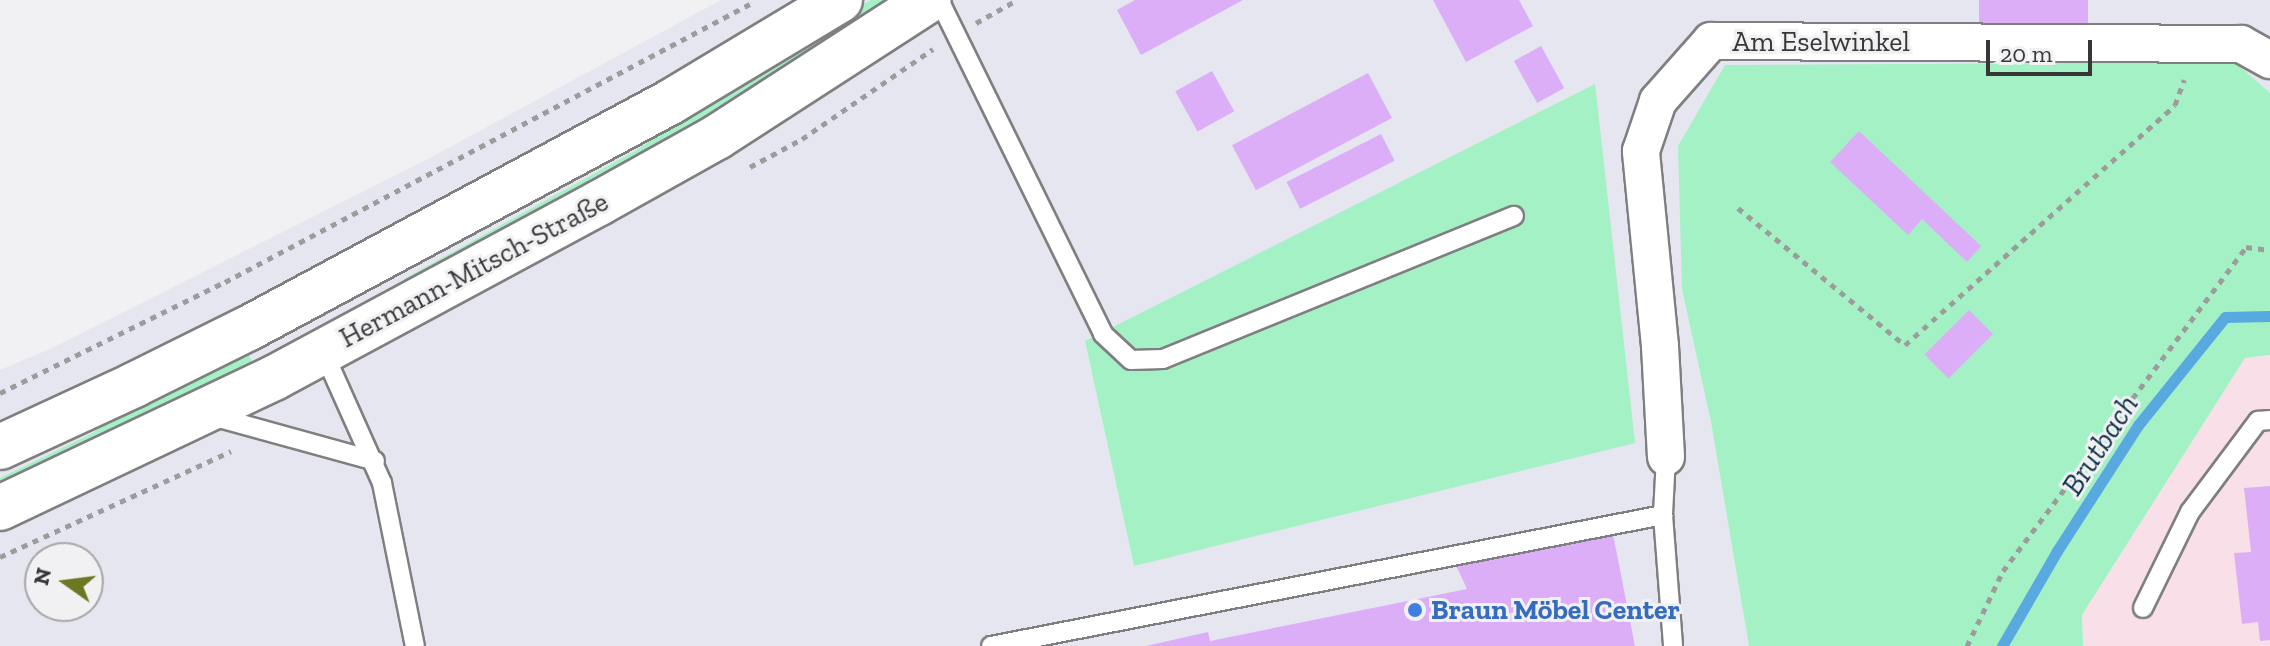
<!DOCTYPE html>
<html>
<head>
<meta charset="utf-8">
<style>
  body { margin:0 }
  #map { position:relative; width:2270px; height:646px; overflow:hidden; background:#f1f1f3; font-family:"Zilla Slab",serif }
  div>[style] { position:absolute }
  .built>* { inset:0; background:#e5e6ef }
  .industrial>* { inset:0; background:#f9e0e8 }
  .green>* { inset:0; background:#a4f1c6 }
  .stream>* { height:11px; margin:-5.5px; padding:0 5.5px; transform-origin:5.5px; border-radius:5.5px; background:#59a9e1 }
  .building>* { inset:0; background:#dcaef8; transform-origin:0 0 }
  .path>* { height:5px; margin-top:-2.5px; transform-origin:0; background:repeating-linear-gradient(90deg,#9c9c9d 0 6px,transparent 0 12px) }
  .roads { filter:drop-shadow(2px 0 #7f7f81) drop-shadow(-2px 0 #7f7f81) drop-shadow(0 2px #7f7f81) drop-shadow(0 -2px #7f7f81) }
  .service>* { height:18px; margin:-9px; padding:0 9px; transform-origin:9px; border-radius:9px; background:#fff }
  .minor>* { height:36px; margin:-18px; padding:0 18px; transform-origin:18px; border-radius:18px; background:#fff }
  .secondary>* { height:44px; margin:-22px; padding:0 22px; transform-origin:22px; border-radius:22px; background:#fff }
  .dots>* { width:22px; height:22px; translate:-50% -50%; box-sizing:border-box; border:4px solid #f1f1f3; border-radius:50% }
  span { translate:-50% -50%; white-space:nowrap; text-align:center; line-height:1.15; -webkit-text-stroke:6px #f1f1f3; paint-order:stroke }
  .street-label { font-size:28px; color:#373738 }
  .shop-label { font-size:28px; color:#366cbe; font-weight:700 }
  .left { translate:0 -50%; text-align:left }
  .water-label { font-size:30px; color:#0f3249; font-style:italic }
  .north { position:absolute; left:24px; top:542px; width:80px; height:80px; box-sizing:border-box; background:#f1f1f3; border:2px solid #a7a7a8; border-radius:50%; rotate:284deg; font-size:22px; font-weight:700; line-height:32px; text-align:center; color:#373738 }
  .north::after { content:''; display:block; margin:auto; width:28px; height:36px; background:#6e7823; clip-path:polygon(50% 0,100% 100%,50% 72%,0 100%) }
  .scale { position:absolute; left:1986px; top:40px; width:106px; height:36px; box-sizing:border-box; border:4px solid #373738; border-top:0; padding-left:10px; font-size:24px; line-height:28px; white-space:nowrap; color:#373738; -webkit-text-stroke:6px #f1f1f3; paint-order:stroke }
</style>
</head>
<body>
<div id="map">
  <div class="built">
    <div style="clip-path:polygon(evenodd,721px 0,2270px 0,2270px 93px,2235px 62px,1682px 288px,1711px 422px,1749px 646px,0 646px,0 370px,50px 349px,426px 160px,721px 0,1595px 85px,1134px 566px,1085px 341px,1595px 85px,721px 0,40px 558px,88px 558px,88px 606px,40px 606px,40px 558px)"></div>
  </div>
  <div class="industrial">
    <div style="clip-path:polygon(2270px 355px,2270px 646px,2083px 646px,2082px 615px,2245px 358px)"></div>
  </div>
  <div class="green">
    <div style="clip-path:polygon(871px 0,897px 0,786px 73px,408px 287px,404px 279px,635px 151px,807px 36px)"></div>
    <div style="clip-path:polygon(2235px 62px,2270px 93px,2270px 355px,2245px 358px,2082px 615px,2083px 646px,1749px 646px,1711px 422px,1682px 289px,1678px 146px,1725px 65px)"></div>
    <div style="clip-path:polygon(1595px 84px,1635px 443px,1134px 566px,1085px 341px)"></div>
    <div style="clip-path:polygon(243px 346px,255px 366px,0 489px,0 478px,89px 435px,167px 386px)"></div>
  </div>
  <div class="stream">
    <div style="left:2002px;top:646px;width:110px;rotate:-59.9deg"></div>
    <div style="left:2057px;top:551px;width:151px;rotate:-57.2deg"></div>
    <div style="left:2139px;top:424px;width:137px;rotate:-51.2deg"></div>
    <div style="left:2225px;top:317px;width:45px;rotate:-1.3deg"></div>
  </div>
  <div class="building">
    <div style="clip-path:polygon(1135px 0,1243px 0,1141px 55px,1117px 10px)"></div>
    <div style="clip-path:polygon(1433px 0,1519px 0,1533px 26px,1466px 62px)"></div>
    <div style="left:1979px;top:0;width:109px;height:24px"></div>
    <div style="left:1541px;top:46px;width:48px;height:31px;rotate:61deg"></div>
    <div style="left:1212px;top:71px;width:46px;height:42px;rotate:61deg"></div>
    <div style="left:1368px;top:73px;width:51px;height:154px;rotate:62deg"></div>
    <div style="clip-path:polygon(1859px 131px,1981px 246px,1967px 262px,1922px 219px,1908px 235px,1830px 162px)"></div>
    <div style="left:1381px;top:134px;width:30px;height:106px;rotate:63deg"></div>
    <div style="left:1969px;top:310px;width:34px;height:63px;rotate:45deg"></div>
    <div style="clip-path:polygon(2270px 486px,2270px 640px,2260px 641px,2258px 622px,2242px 624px,2234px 553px,2251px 552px,2244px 488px)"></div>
    <div style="clip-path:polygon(1612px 529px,1635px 646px,1146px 646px,1208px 632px,1210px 641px,1467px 589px,1454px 561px)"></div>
  </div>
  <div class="path">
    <div style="left:976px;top:23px;width:47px;rotate:-29.3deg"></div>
    <div style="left:750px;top:167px;width:59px;rotate:-28.3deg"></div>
    <div style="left:802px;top:139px;width:159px;rotate:-34.5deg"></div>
    <div style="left:1738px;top:208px;width:216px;rotate:39.4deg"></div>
    <div style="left:1905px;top:345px;width:361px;rotate:-41.6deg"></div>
    <div style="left:2175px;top:105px;width:27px;rotate:-70deg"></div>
    <div style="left:0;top:393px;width:251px;rotate:-26.3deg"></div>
    <div style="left:225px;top:282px;width:594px;rotate:-27.9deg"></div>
    <div style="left:0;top:557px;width:254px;rotate:-24.6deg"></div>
    <div style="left:1967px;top:646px;width:83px;rotate:-64.4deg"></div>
    <div style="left:2003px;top:571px;width:405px;rotate:-53.1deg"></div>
    <div style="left:2246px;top:247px;width:24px;rotate:7deg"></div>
  </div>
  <div class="roads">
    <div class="service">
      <div style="left:939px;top:0;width:372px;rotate:63.8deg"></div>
      <div style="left:1103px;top:334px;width:38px;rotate:43deg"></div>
      <div style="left:1131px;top:360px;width:32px;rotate:-2deg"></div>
      <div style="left:1163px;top:359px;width:379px;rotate:-22.2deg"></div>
      <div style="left:323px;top:351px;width:145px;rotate:65.9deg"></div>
      <div style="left:382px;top:483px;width:166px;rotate:78.6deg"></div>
      <div style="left:212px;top:416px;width:169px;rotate:15.4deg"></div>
      <div style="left:1666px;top:457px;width:58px;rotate:93deg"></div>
      <div style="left:1663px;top:515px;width:131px;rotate:85.6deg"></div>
      <div style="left:2143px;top:608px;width:107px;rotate:-63.9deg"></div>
      <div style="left:2190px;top:512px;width:114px;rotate:-53.2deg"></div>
      <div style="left:2258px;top:421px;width:12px;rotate:-5deg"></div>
      <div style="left:991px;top:646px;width:685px;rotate:-11.03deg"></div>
    </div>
    <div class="minor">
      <div style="left:1666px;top:457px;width:111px;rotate:-93.1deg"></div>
      <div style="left:1660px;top:346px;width:196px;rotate:-95.6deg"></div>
      <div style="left:1641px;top:151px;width:53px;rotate:-71.2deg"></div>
      <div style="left:1658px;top:101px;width:80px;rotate:-48.5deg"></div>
      <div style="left:1711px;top:41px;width:530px;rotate:0.32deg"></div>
      <div style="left:2241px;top:44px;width:33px;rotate:29deg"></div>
    </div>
    <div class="secondary">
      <div style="left:0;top:447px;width:148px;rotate:-24.8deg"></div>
      <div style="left:134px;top:385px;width:128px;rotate:-26.4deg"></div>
      <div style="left:249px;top:328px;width:480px;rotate:-28.2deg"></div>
      <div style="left:672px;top:101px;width:196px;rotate:-31deg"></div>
      <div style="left:0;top:508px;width:303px;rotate:-25.4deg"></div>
      <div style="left:274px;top:378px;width:369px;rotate:-28.3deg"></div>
      <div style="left:599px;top:203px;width:135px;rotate:-29.2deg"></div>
      <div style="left:717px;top:137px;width:252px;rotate:-32.9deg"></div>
    </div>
  </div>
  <div class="dots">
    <div style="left:1415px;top:610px;background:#3f7fe0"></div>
  </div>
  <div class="street-label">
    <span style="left:1821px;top:42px">Am Eselwinkel</span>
    <span style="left:474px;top:270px;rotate:-28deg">Hermann-Mitsch-Straße</span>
  </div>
  <div class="shop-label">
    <span class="left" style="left:1431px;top:610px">Braun Möbel Center</span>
  </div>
  <div class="water-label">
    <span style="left:2100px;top:445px;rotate:-57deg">Brutbach</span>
  </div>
  <div class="north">N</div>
  <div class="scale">20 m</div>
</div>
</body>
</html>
